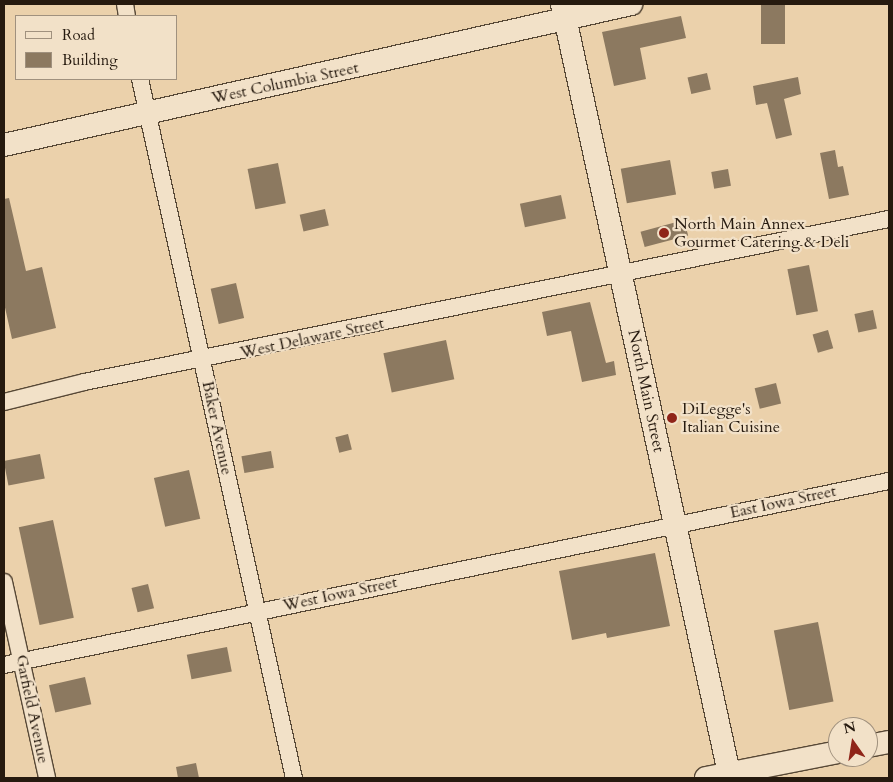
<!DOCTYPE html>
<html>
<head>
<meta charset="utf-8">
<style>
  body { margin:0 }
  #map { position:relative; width:893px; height:782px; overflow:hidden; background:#ebd1ab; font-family:Cardo,serif }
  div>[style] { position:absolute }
  .building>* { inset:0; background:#8c7960; transform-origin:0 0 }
  .roads { filter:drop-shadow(1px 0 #574836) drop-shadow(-1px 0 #574836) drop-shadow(0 1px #574836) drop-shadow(0 -1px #574836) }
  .street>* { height:16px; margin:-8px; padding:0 8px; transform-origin:8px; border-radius:8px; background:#f2e1c8 }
  .secondary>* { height:22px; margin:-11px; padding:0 11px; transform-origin:11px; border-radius:11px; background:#f2e1c8 }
  .dots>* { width:14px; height:14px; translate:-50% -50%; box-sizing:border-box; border:2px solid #f2e1c8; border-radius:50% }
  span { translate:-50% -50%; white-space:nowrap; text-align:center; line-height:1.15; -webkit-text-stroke:4.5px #f2e1c8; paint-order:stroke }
  .street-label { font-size:16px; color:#261a0f }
  .poi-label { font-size:16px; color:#261a0f }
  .left { translate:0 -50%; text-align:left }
  .frame { position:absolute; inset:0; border:5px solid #261a0f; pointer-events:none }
  .legend { position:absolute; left:15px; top:15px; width:162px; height:65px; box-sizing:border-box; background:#f2e1c8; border:1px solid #a0917e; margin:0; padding:6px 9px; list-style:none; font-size:15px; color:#261a0f }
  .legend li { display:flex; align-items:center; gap:10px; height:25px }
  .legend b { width:25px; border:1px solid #a0917e }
  .north { position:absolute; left:828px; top:717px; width:50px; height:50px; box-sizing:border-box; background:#f2e1c8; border:1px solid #a0917e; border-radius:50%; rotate:347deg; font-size:14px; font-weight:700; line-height:20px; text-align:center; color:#261a0f }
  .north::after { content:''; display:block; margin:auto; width:18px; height:22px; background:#8f2418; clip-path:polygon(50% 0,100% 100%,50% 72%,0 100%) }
</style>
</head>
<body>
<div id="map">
  <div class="building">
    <div style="left:761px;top:4px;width:24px;height:40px"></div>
    <div style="clip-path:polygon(681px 16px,686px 38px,640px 48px,646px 79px,614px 86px,602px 32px)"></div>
    <div style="left:707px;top:73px;width:17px;height:20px;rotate:77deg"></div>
    <div style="clip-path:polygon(798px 77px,801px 94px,784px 99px,792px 135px,776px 139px,767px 103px,756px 105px,753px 86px)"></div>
    <div style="clip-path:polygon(835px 150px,838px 167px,843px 166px,849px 195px,829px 199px,820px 153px)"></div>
    <div style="left:670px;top:160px;width:35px;height:50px;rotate:80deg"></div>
    <div style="left:278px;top:163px;width:41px;height:31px;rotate:79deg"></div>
    <div style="left:728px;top:169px;width:17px;height:17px;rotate:80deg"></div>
    <div style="left:561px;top:195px;width:24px;height:42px;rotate:78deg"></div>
    <div style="clip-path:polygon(9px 198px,26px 271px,42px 267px,56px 328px,12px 339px,4px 303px,4px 199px)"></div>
    <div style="left:325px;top:209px;width:17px;height:26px;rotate:77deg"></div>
    <div style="left:684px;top:220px;width:16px;height:45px;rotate:75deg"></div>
    <div style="left:809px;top:265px;width:47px;height:22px;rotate:79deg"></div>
    <div style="left:236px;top:283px;width:36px;height:26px;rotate:77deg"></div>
    <div style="clip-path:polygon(590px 302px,606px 363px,614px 361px,616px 375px,582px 382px,571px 331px,547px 336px,542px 312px)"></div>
    <div style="left:873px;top:310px;width:19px;height:19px;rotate:78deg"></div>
    <div style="left:828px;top:330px;width:19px;height:16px;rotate:74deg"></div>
    <div style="left:446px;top:340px;width:40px;height:64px;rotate:78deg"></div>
    <div style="left:776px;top:383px;width:21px;height:22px;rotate:76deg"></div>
    <div style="left:348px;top:434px;width:16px;height:13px;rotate:76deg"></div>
    <div style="left:271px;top:451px;width:17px;height:30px;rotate:80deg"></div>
    <div style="left:40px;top:454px;width:25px;height:37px;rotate:79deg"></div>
    <div style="left:189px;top:470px;width:50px;height:36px;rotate:77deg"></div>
    <div style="left:53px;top:520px;width:100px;height:35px;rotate:78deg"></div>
    <div style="clip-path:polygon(655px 553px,670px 626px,607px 638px,606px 633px,572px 640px,559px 571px)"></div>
    <div style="left:148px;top:584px;width:25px;height:17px;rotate:76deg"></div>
    <div style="left:818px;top:622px;width:81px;height:45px;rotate:79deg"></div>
    <div style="left:227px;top:647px;width:25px;height:41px;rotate:79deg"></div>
    <div style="left:85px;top:677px;width:28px;height:37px;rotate:77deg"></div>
    <div style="clip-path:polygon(196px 763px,199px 778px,178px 778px,176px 767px)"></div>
  </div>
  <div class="roads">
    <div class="street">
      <div style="left:125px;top:4px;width:12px;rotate:81deg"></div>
      <div style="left:140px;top:79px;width:716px;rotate:77.58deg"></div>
      <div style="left:4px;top:402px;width:82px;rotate:-14deg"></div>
      <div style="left:84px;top:382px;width:821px;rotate:-11.45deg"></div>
      <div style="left:4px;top:582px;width:201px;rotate:77.6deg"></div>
      <div style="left:4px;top:665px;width:904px;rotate:-11.75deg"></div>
    </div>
    <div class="secondary">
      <div style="left:562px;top:4px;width:792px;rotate:77.75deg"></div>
      <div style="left:4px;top:145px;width:643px;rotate:-12.67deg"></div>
      <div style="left:868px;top:746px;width:21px;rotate:-11deg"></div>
      <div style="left:706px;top:778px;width:135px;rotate:-11.1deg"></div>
    </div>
  </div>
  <div class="dots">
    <div style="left:664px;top:233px;background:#8f2418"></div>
    <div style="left:672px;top:418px;background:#8f2418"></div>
  </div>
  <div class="street-label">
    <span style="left:285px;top:83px;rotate:-12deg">West Columbia Street</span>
    <span style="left:312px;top:338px;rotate:-12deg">West Delaware Street</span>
    <span style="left:646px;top:391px;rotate:78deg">North Main Street</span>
    <span style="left:217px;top:428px;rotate:78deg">Baker Avenue</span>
    <span style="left:783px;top:502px;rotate:-12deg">East Iowa Street</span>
    <span style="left:340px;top:594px;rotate:-12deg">West Iowa Street</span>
    <span style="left:32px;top:709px;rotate:78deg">Garfield Avenue</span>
  </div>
  <div class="poi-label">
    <span class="left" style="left:674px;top:233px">North Main Annex<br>Gourmet Catering &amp; Deli</span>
    <span class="left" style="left:682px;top:418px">DiLegge's<br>Italian Cuisine</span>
  </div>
  <div class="frame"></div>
  <ul class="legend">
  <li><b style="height:6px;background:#f2e1c8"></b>Road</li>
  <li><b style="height:14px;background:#8c7960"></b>Building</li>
  </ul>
  <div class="north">N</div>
</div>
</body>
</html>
